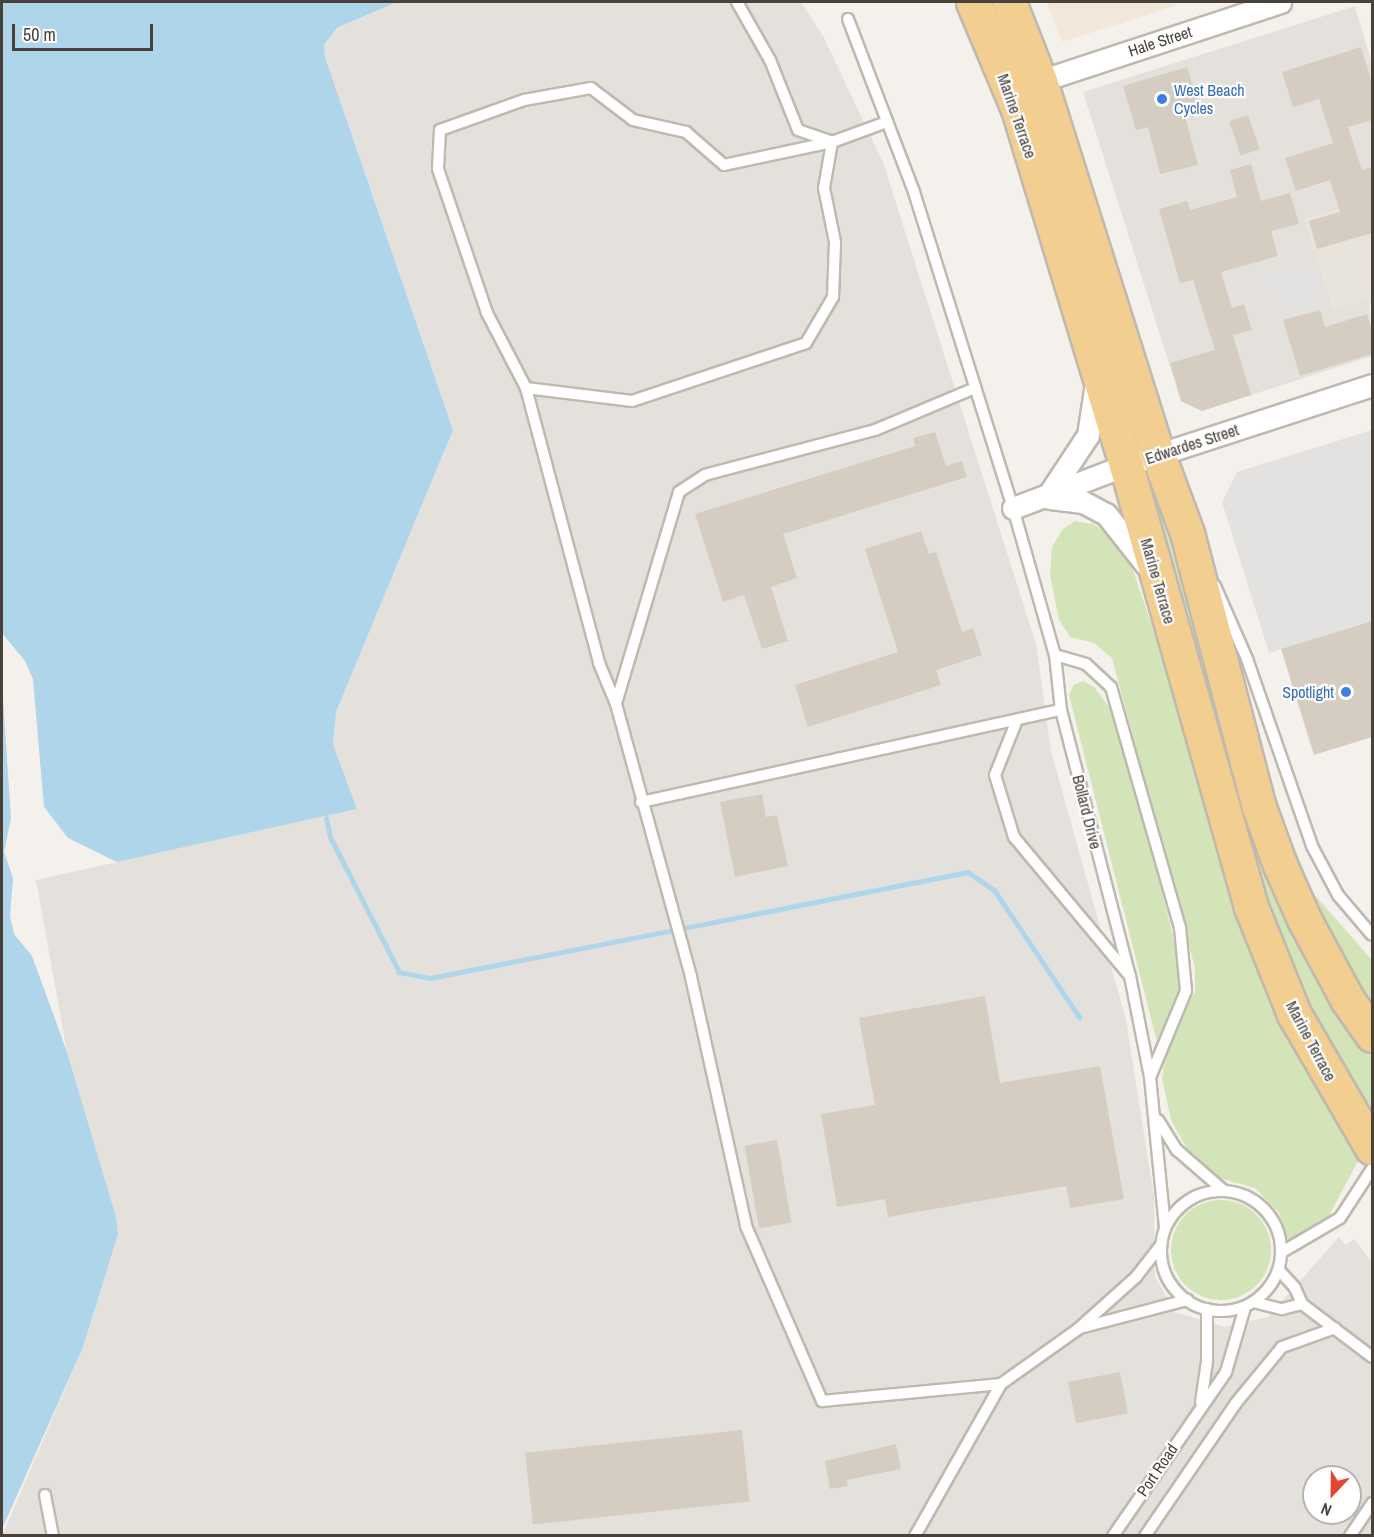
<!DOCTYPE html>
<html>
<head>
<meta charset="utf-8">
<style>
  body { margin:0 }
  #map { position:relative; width:1374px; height:1537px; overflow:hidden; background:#f4f1ec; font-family:"Archivo Narrow",sans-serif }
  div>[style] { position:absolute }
  .residential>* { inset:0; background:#e8e3db }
  .commercial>* { inset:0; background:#f3e7da }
  .industrial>* { inset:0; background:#e4e1dd }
  .green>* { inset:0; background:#d3e4b9 }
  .round { border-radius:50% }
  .parking>* { inset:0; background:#e4e2e0; transform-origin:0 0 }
  .water>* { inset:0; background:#afd5ea }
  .stream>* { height:5px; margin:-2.5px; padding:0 2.5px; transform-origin:2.5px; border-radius:2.5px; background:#afd5ea }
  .building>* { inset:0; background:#d5cdc2; transform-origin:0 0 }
  .roads { filter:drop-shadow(2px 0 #bfb9af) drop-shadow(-2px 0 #bfb9af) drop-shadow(0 2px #bfb9af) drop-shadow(0 -2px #bfb9af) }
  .service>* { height:10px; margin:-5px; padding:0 5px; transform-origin:5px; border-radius:5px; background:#fff }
  .service>.ring { margin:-5px; padding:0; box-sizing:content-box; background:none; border:10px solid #fff; border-radius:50% }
  .minor>* { height:21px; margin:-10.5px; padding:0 10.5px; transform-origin:10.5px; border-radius:10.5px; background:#fff }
  .trunk>* { height:33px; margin:-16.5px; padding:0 16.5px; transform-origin:16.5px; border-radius:16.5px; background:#f2ce90 }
  .dots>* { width:16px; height:16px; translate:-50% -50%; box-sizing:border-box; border:3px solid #fff; border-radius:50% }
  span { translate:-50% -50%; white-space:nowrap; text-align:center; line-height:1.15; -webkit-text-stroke:4.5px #fff; paint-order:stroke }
  .street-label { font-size:16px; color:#48423a }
  .shop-label { font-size:16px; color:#366cbe }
  .left { translate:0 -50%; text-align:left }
  .right { translate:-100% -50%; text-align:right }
  .frame { position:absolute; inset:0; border:3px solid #48423a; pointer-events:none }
  .north { position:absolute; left:1302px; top:1465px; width:60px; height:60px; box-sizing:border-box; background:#fff; border:2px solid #b6b3b0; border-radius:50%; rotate:202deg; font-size:16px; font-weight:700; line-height:24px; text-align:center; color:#48423a }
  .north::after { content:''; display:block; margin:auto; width:21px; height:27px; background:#e54533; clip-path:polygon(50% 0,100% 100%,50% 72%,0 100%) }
  .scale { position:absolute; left:12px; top:24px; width:141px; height:27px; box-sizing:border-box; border:3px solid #48423a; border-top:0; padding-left:8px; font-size:18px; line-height:21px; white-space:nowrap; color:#48423a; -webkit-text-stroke:4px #fff; paint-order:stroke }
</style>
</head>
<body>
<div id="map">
  <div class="residential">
    <div style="clip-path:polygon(1372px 200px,1372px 310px,1369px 298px,1333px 309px,1305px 219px)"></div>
  </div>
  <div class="commercial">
    <div style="clip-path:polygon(1046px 2px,1173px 2px,1175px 6px,1062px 42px)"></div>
  </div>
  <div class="industrial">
    <div style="clip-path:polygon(evenodd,397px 2px,801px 2px,823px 36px,883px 162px,1036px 644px,1051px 751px,1126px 1020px,1154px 1197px,1155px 1277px,1175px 1312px,1225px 1327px,1268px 1317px,1339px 1237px,1346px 1245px,1354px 1239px,1372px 1262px,1372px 1535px,2px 1536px,83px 1347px,117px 1239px,105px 1181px,67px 1052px,36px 880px,357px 809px,333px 744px,336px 712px,453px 430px,325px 57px,324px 45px,338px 28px,397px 2px,1314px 1477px,1350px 1477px,1350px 1513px,1314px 1513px,1314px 1477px)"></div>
    <div style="clip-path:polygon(1355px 6px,1372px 64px,1372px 200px,1305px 219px,1333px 309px,1369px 298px,1372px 356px,1202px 411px,1181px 401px,1083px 92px)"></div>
  </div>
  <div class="green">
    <div style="clip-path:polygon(1158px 502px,1259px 849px,1341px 1011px,1372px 1058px,1372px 1125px,1325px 1048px,1275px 936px,1152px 505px)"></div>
    <div style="clip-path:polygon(1075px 521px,1093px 524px,1112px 536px,1131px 564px,1170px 680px,1362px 1153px,1329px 1216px,1292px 1253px,1279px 1213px,1255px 1188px,1219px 1178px,1192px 1158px,1171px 1120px,1162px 1078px,1166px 1050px,1195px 992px,1195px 968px,1112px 658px,1094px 643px,1070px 637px,1059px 620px,1050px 575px,1052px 547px,1062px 530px)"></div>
    <div style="clip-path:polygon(1083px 681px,1094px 687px,1117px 718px,1181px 966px,1179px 988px,1157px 1042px,1069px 695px,1074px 685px)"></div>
    <div style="clip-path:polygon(1288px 832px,1313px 893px,1372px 960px,1372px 1009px,1340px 961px,1286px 844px)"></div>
    <div class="round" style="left:1171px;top:1200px;width:100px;height:100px"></div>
  </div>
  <div class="parking">
    <div style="left:1311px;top:259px;width:49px;height:55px;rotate:73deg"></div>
    <div style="clip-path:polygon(1372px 430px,1372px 621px,1269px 653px,1222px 502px,1237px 472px)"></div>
  </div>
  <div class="water">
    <div style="clip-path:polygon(2px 2px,397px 2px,337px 28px,324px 45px,325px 57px,453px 430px,336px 712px,333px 744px,357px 809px,117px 862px,68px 838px,44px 807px,33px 679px,25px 661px,2px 633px)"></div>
    <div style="clip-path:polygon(2px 684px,11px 818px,4px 852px,13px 878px,10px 916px,14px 934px,32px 956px,67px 1052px,116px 1217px,118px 1235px,83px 1347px,2px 1529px)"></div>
  </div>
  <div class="stream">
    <div style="left:326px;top:818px;width:19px;rotate:78deg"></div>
    <div style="left:330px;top:837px;width:152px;rotate:62.9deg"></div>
    <div style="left:399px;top:972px;width:32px;rotate:11deg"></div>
    <div style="left:430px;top:978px;width:548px;rotate:-11.15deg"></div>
    <div style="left:968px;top:872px;width:32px;rotate:35deg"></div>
    <div style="left:994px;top:890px;width:153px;rotate:56.2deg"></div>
  </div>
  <div class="building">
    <div style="clip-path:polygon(1361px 47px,1372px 83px,1372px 120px,1348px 127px,1362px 170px,1372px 167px,1372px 233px,1317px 249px,1309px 221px,1340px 212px,1330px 180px,1296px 191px,1285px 158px,1333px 143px,1319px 99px,1293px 107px,1282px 72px)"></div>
    <div style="clip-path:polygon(1187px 67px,1201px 111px,1185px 116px,1198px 165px,1160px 174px,1148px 127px,1136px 130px,1123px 86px)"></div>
    <div style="left:1248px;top:115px;width:36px;height:20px;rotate:71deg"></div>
    <div style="clip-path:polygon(1251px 164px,1261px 201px,1290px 193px,1299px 224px,1271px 231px,1278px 256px,1221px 272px,1232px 308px,1244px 304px,1252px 330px,1233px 335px,1251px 395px,1202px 411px,1181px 401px,1170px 363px,1215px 350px,1193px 280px,1180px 283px,1159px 209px,1187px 201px,1190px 210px,1237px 197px,1230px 170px)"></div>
    <div style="clip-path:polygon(1320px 310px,1325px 327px,1367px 314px,1372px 331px,1372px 354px,1300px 376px,1283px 320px)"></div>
    <div style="clip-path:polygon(935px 432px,946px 466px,962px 461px,967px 477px,783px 534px,797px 578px,771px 587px,788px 641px,762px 649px,744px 595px,723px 602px,695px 514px,915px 446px,913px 438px)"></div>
    <div style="clip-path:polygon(921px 531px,929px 554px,936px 552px,962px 632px,973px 628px,982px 655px,936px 670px,941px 685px,808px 727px,795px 685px,898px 652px,865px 549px)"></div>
    <div style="clip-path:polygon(1372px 621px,1372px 737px,1314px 755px,1281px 649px)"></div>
    <div style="clip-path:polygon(762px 794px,766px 817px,777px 815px,788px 866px,735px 877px,720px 802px)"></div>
    <div style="clip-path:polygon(985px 996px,1000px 1083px,1100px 1066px,1124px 1199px,1070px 1208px,1066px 1186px,888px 1217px,885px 1199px,837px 1207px,821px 1114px,875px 1105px,859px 1018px)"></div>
    <div style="left:777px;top:1140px;width:84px;height:33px;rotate:80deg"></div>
    <div style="left:1120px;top:1372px;width:42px;height:53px;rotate:79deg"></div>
    <div style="left:742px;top:1430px;width:72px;height:218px;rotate:84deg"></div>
    <div style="clip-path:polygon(896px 1444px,901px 1469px,847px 1480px,848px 1486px,830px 1489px,825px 1461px)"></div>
  </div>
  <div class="roads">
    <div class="service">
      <div style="left:737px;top:2px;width:67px;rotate:60.4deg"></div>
      <div style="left:770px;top:60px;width:75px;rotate:68.2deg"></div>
      <div style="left:798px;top:130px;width:36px;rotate:19deg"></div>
      <div style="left:832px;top:142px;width:59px;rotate:-20deg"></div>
      <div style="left:848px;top:19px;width:185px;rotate:69.1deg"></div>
      <div style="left:914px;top:192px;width:331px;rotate:72.6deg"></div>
      <div style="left:1013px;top:508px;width:153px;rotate:74.1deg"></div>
      <div style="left:1055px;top:655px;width:55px;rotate:83.8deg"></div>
      <div style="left:1061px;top:710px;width:275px;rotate:75.5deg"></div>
      <div style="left:1130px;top:976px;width:103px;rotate:78.8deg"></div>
      <div style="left:1150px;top:1077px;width:152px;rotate:84.3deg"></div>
      <div style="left:526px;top:388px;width:107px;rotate:7deg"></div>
      <div style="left:632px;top:401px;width:183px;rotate:-18.4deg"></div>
      <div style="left:806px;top:343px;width:53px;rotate:-59.6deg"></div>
      <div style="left:833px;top:297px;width:55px;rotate:-87.9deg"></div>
      <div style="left:835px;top:242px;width:55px;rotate:-101.5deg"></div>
      <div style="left:824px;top:188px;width:47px;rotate:-80.1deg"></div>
      <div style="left:832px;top:142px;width:110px;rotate:168deg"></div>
      <div style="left:724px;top:165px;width:50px;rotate:-139deg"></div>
      <div style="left:686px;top:132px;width:54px;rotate:-167.2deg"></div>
      <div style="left:633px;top:120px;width:53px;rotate:-142.7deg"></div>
      <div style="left:591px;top:88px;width:68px;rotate:169.8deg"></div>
      <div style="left:524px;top:100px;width:89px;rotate:160.3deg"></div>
      <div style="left:440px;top:130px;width:39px;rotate:93deg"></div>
      <div style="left:438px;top:169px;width:152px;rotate:71.2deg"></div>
      <div style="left:487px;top:313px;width:85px;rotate:62.5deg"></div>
      <div style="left:526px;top:388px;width:285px;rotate:75.1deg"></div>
      <div style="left:599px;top:663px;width:44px;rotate:67.5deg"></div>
      <div style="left:975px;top:388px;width:108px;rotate:157.2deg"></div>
      <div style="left:875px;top:430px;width:176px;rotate:165.2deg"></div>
      <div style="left:705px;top:475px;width:31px;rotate:147deg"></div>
      <div style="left:679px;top:492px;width:221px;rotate:106.6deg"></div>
      <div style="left:616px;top:704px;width:283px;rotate:74.6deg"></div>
      <div style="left:691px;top:977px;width:255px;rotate:77.5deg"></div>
      <div style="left:746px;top:1226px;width:191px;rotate:66.5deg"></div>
      <div style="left:822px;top:1401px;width:180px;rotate:-5.4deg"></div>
      <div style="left:1215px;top:586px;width:80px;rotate:66.3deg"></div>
      <div style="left:1247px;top:659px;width:198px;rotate:70.8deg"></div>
      <div style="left:1312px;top:846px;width:55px;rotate:62deg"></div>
      <div style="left:1338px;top:895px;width:52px;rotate:49.6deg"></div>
      <div style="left:1055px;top:655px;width:32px;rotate:16deg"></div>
      <div style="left:1086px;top:664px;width:34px;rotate:43deg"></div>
      <div style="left:1111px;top:687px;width:250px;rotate:74deg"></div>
      <div style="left:1180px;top:927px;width:64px;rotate:84.6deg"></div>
      <div style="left:1186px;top:991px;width:91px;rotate:112.6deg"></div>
      <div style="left:1017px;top:720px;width:59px;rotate:111.8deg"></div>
      <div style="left:995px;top:775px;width:65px;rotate:73deg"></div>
      <div style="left:1014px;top:837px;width:178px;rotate:50.2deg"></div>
      <div style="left:641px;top:802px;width:430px;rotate:-12.4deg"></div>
      <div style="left:1158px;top:1120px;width:36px;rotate:58deg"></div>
      <div style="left:1177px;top:1150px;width:61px;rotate:41deg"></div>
      <div class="ring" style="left:1161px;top:1191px;width:110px;height:110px"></div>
      <div style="left:1282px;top:1252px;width:67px;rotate:-30.4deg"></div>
      <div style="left:1340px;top:1218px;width:59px;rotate:-56.9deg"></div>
      <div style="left:1279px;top:1270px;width:24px;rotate:48deg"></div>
      <div style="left:1295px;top:1288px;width:17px;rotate:66deg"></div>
      <div style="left:1302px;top:1304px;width:88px;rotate:37.1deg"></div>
      <div style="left:1253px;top:1302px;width:30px;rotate:14deg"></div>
      <div style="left:1282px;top:1309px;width:21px;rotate:-14deg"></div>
      <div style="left:1080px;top:1328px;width:111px;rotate:-14.7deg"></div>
      <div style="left:1201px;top:1402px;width:40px;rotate:-81.5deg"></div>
      <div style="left:1207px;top:1362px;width:53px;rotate:-90deg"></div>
      <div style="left:45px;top:1495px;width:42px;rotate:79deg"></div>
      <div style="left:915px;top:1536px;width:175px;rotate:-60.5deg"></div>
      <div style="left:1001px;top:1384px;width:95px;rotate:-35.5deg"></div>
      <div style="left:1078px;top:1329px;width:78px;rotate:-41.9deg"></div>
      <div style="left:1136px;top:1277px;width:41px;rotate:-52deg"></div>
      <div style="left:1113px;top:1536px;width:199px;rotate:-55.4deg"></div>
      <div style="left:1226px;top:1372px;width:68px;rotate:-73.7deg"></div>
      <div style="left:1145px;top:1536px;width:161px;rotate:-55.6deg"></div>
      <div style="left:1236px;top:1403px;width:72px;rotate:-50.6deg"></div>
      <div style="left:1282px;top:1347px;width:56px;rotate:-19.7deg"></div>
      <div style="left:1350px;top:1536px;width:40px;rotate:-56deg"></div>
    </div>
    <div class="minor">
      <div style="left:1040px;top:81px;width:253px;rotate:-18.2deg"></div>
      <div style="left:1047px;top:497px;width:74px;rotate:-56.5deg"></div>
      <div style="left:1088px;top:435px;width:53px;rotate:-81.3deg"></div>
      <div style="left:1050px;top:498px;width:33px;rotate:7deg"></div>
      <div style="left:1083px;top:502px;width:26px;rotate:28deg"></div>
      <div style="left:1106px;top:514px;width:66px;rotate:51.7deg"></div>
      <div style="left:1013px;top:508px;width:121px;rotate:-20.8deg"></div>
      <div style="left:1126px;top:465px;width:259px;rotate:-18deg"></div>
    </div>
    <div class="trunk">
      <div style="left:973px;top:2px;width:116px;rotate:67.2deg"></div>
      <div style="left:1018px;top:109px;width:372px;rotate:73.1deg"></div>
      <div style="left:1126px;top:465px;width:459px;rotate:74.2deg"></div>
      <div style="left:1251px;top:907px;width:115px;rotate:68.1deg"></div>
      <div style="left:1294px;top:1014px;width:155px;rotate:59.8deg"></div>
      <div style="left:1009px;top:2px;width:85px;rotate:68.6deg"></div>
      <div style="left:1040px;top:81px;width:392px;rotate:72.5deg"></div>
      <div style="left:1158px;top:455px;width:83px;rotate:69.6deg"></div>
      <div style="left:1187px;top:533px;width:283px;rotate:75.3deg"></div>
      <div style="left:1259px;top:807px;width:62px;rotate:70.1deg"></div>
      <div style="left:1280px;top:865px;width:59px;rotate:66deg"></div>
      <div style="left:1304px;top:919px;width:91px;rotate:61.7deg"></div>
      <div style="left:1347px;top:999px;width:44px;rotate:55.2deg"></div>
    </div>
  </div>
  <div class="dots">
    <div style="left:1162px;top:99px;background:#3f7fe0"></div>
    <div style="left:1346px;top:692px;background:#3f7fe0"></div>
  </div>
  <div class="street-label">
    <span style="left:1160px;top:41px;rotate:-18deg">Hale Street</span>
    <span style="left:1017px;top:116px;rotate:71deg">Marine Terrace</span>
    <span style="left:1192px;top:444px;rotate:-18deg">Edwardes Street</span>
    <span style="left:1158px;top:581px;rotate:74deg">Marine Terrace</span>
    <span style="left:1087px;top:812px;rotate:76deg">Bollard Drive</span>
    <span style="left:1311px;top:1041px;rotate:62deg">Marine Terrace</span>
    <span style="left:1157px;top:1470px;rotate:-56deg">Port Road</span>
  </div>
  <div class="shop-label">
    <span class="left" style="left:1174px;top:99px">West Beach<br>Cycles</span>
    <span class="right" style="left:1334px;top:692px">Spotlight</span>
  </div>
  <div class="frame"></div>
  <div class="north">N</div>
  <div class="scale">50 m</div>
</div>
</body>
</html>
